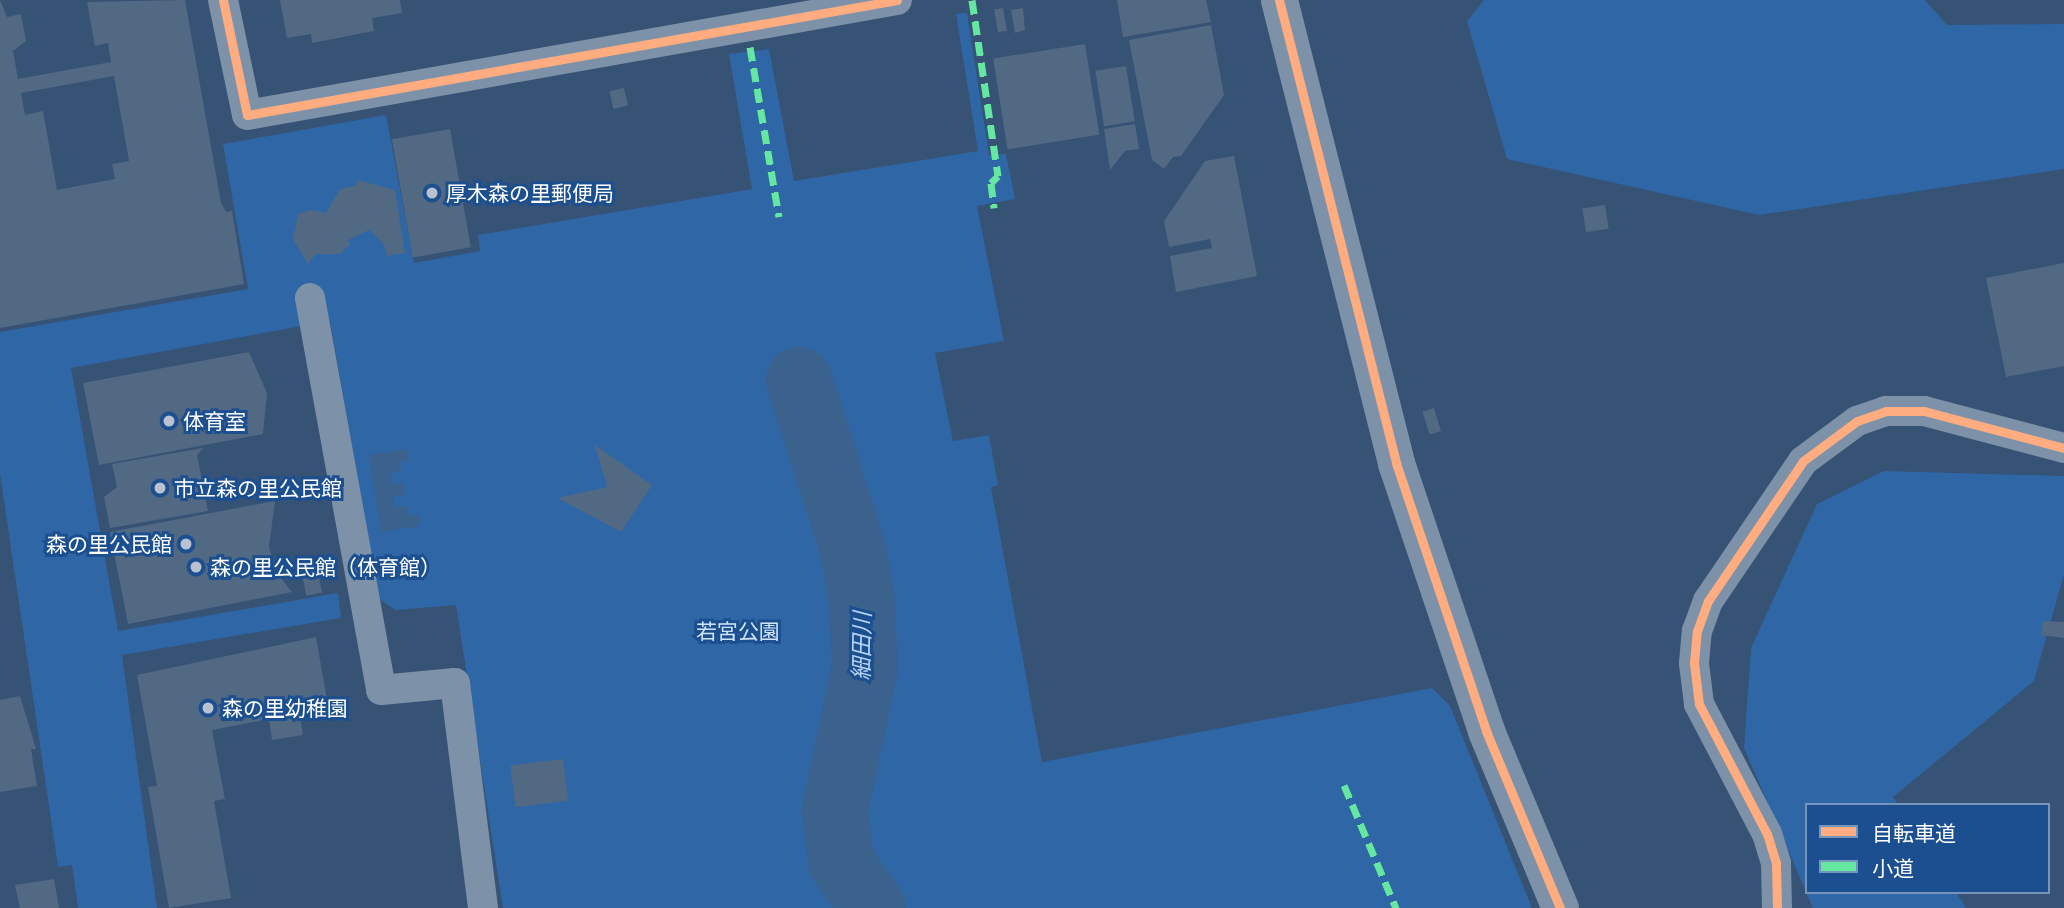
<!DOCTYPE html>
<html>
<head>
<meta charset="utf-8">
<style>
  body { margin:0 }
  #map { position:relative; width:2064px; height:908px; overflow:hidden; background:#365274; font-family:Commissioner,"Noto Sans JP",sans-serif }
  div>[style] { position:absolute }
  .green>* { inset:0; background:#2f66a5 }
  .water>* { inset:0; background:#3b618d }
  .river>* { height:66px; margin:-33px; padding:0 33px; transform-origin:33px; border-radius:33px; background:#3b618d }
  .building>* { inset:0; background:#526984; transform-origin:0 0 }
  .minor>* { height:30px; margin:-15px; padding:0 15px; transform-origin:15px; border-radius:15px; background:#7d92a8 }
  .tertiary>* { height:37px; margin:-18.5px; padding:0 18.5px; transform-origin:18.5px; border-radius:18.5px; background:#7d92a8 }
  .quiet>* { height:7px; margin-top:-3.5px; transform-origin:0; background:repeating-linear-gradient(90deg,#66e7a1 0 14px,transparent 0 21px) }
  .cycleway>* { height:9px; margin:-4.5px; padding:0 4.5px; transform-origin:4.5px; border-radius:4.5px; background:#ffac80 }
  .dots>* { width:19px; height:19px; translate:-50% -50%; box-sizing:border-box; border:4px solid #1b4f8f; border-radius:50% }
  span { translate:-50% -50%; white-space:nowrap; text-align:center; line-height:1.15; -webkit-text-stroke:6px #1b4f8f; paint-order:stroke }
  .poi-label { font-size:21px; color:#fff }
  .left { translate:0 -50%; text-align:left }
  .right { translate:-100% -50%; text-align:right }
  .park-label { font-size:21px; color:#cfe3fa }
  .water-label { font-size:23px; color:#b5d3f5; font-style:italic }
  .legend { position:absolute; left:1805px; top:803px; width:245px; height:91px; box-sizing:border-box; background:#1b4f8f; border:2px solid #7695bc; margin:0; padding:9px 12px; list-style:none; font-size:21px; color:#fff }
  .legend li { display:flex; align-items:center; gap:14px; height:35px }
  .legend b { width:35px; border:2px solid #7695bc }
</style>
</head>
<body>
<div id="map">
  <div class="green">
    <div style="clip-path:polygon(1484px 0,1925px 0,1947px 25px,2064px 24px,2064px 169px,1759px 215px,1507px 159px,1467px 21px)"></div>
    <div style="clip-path:polygon(967px 13px,989px 155px,1006px 154px,1015px 199px,977px 206px,1004px 341px,935px 353px,953px 441px,989px 435px,998px 485px,991px 487px,1042px 762px,1432px 688px,1450px 706px,1532px 908px,503px 908px,456px 605px,396px 610px,379px 599px,330px 321px,71px 368px,118px 631px,338px 593px,341px 618px,122px 655px,157px 908px,78px 908px,72px 865px,58px 867px,0 474px,0 332px,248px 289px,223px 144px,386px 115px,414px 263px,480px 251px,478px 235px,752px 189px,729px 54px,769px 49px,794px 181px,978px 151px,956px 14px)"></div>
    <div style="clip-path:polygon(1884px 471px,2064px 476px,2064px 574px,2034px 681px,1893px 797px,1898px 805px,1807px 805px,1807px 892px,1956px 892px,1966px 908px,1813px 908px,1744px 748px,1751px 648px,1817px 504px)"></div>
  </div>
  <div class="water">
    <div style="clip-path:polygon(408px 449px,409px 460px,400px 462px,401px 471px,390px 474px,392px 484px,403px 482px,405px 495px,393px 496px,394px 507px,407px 506px,408px 516px,418px 514px,420px 526px,381px 532px,369px 455px)"></div>
  </div>
  <div class="river">
    <div style="left:799px;top:380px;width:177px;rotate:72.3deg"></div>
    <div style="left:853px;top:549px;width:54px;rotate:80.4deg"></div>
    <div style="left:862px;top:602px;width:65px;rotate:87.4deg"></div>
    <div style="left:865px;top:667px;width:147px;rotate:101.8deg"></div>
    <div style="left:835px;top:811px;width:51px;rotate:83.3deg"></div>
    <div style="left:841px;top:862px;width:56px;rotate:55.2deg"></div>
  </div>
  <div class="building">
    <div style="clip-path:polygon(evenodd,0 0,7px 17px,21px 14px,26px 41px,13px 51px,18px 79px,111px 62px,108px 43px,95px 46px,87px 2px,185px 0,221px 203px,226px 212px,232px 211px,244px 284px,0 328px,0 0,114px 76px,129px 161px,112px 164px,115px 179px,57px 190px,43px 111px,25px 115px,21px 93px,114px 76px)"></div>
    <div style="clip-path:polygon(280px 0,400px 0,402px 13px,372px 18px,374px 31px,312px 43px,311px 34px,287px 38px)"></div>
    <div style="clip-path:polygon(1117px 0,1206px 0,1211px 22px,1123px 37px)"></div>
    <div style="left:1003px;top:8px;width:23px;height:9px;rotate:80deg"></div>
    <div style="clip-path:polygon(1023px 8px,1025px 30px,1015px 33px,1011px 10px)"></div>
    <div style="clip-path:polygon(1211px 25px,1224px 95px,1181px 156px,1173px 157px,1164px 169px,1152px 160px,1129px 40px)"></div>
    <div style="left:1085px;top:44px;width:92px;height:93px;rotate:81deg"></div>
    <div style="left:1126px;top:66px;width:56px;height:31px;rotate:81deg"></div>
    <div style="left:624px;top:88px;width:18px;height:15px;rotate:77deg"></div>
    <div style="clip-path:polygon(1135px 124px,1139px 149px,1125px 151px,1110px 170px,1104px 129px)"></div>
    <div style="left:450px;top:129px;width:120px;height:59px;rotate:80deg"></div>
    <div style="clip-path:polygon(1234px 156px,1257px 276px,1176px 292px,1170px 256px,1212px 248px,1210px 239px,1169px 247px,1164px 221px,1205px 161px)"></div>
    <div style="clip-path:polygon(358px 180px,395px 190px,405px 253px,387px 256px,384px 244px,369px 230px,348px 240px,350px 244px,340px 254px,316px 254px,308px 264px,293px 239px,298px 214px,311px 210px,326px 213px,340px 189px,355px 186px)"></div>
    <div style="left:1605px;top:205px;width:24px;height:23px;rotate:81deg"></div>
    <div style="clip-path:polygon(2064px 263px,2064px 366px,2006px 377px,1986px 278px)"></div>
    <div style="clip-path:polygon(249px 352px,267px 393px,263px 434px,99px 465px,83px 383px)"></div>
    <div style="left:1434px;top:408px;width:24px;height:12px;rotate:73deg"></div>
    <div style="clip-path:polygon(595px 445px,652px 485px,621px 532px,558px 498px,607px 487px)"></div>
    <div style="clip-path:polygon(203px 448px,197px 455px,208px 511px,110px 528px,104px 497px,117px 487px,112px 464px)"></div>
    <div style="clip-path:polygon(275px 501px,269px 547px,277px 573px,292px 592px,128px 624px,110px 532px)"></div>
    <div style="left:316px;top:562px;width:31px;height:16px;rotate:79deg"></div>
    <div style="clip-path:polygon(2043px 621px,2064px 622px,2064px 638px,2041px 635px)"></div>
    <div style="clip-path:polygon(316px 637px,329px 711px,300px 716px,303px 735px,272px 740px,269px 719px,212px 730px,225px 799px,214px 801px,231px 898px,169px 908px,148px 787px,157px 786px,137px 675px)"></div>
    <div style="clip-path:polygon(20px 696px,36px 749px,31px 749px,37px 786px,0 792px,0 700px)"></div>
    <div style="left:563px;top:759px;width:42px;height:53px;rotate:83deg"></div>
    <div style="clip-path:polygon(54px 879px,59px 908px,20px 908px,15px 885px)"></div>
  </div>
  <div class="minor">
    <div style="left:223px;top:0;width:117px;rotate:78.2deg"></div>
    <div style="left:247px;top:115px;width:660px;rotate:-10.03deg"></div>
    <div style="left:310px;top:298px;width:398px;rotate:79.7deg"></div>
    <div style="left:381px;top:690px;width:74px;rotate:-5.4deg"></div>
    <div style="left:455px;top:683px;width:227px;rotate:82.9deg"></div>
    <div style="left:1777px;top:908px;width:45px;rotate:-91.3deg"></div>
    <div style="left:1776px;top:863px;width:30px;rotate:-107deg"></div>
    <div style="left:1767px;top:834px;width:147px;rotate:-117.6deg"></div>
    <div style="left:1699px;top:704px;width:41px;rotate:-97deg"></div>
    <div style="left:1694px;top:663px;width:32px;rotate:-85deg"></div>
    <div style="left:1697px;top:631px;width:32px;rotate:-70deg"></div>
    <div style="left:1708px;top:601px;width:169px;rotate:-55.8deg"></div>
    <div style="left:1803px;top:461px;width:67px;rotate:-36.5deg"></div>
    <div style="left:1857px;top:421px;width:31px;rotate:-19deg"></div>
    <div style="left:1886px;top:411px;width:38px"></div>
    <div style="left:1924px;top:411px;width:145px;rotate:14.8deg"></div>
  </div>
  <div class="tertiary">
    <div style="left:1279px;top:0;width:478px;rotate:75.8deg"></div>
    <div style="left:1396px;top:463px;width:283px;rotate:71.4deg"></div>
    <div style="left:1486px;top:731px;width:192px;rotate:67.3deg"></div>
  </div>
  <div class="quiet">
    <div style="left:972px;top:0;width:178px;rotate:81.6deg"></div>
    <div style="left:998px;top:176px;width:10px;rotate:135deg"></div>
    <div style="left:991px;top:183px;width:25px;rotate:83deg"></div>
    <div style="left:750px;top:47px;width:172px;rotate:80.3deg"></div>
    <div style="left:1344px;top:785px;width:134px;rotate:67.1deg"></div>
  </div>
  <div class="cycleway">
    <div style="left:223px;top:0;width:117px;rotate:78.2deg"></div>
    <div style="left:247px;top:115px;width:660px;rotate:-10.03deg"></div>
    <div style="left:1279px;top:0;width:478px;rotate:75.8deg"></div>
    <div style="left:1396px;top:463px;width:283px;rotate:71.4deg"></div>
    <div style="left:1486px;top:731px;width:192px;rotate:67.3deg"></div>
    <div style="left:1777px;top:908px;width:45px;rotate:-91.3deg"></div>
    <div style="left:1776px;top:863px;width:30px;rotate:-107deg"></div>
    <div style="left:1767px;top:834px;width:147px;rotate:-117.6deg"></div>
    <div style="left:1699px;top:704px;width:41px;rotate:-97deg"></div>
    <div style="left:1694px;top:663px;width:32px;rotate:-85deg"></div>
    <div style="left:1697px;top:631px;width:32px;rotate:-70deg"></div>
    <div style="left:1708px;top:601px;width:169px;rotate:-55.8deg"></div>
    <div style="left:1803px;top:461px;width:67px;rotate:-36.5deg"></div>
    <div style="left:1857px;top:421px;width:31px;rotate:-19deg"></div>
    <div style="left:1886px;top:411px;width:38px"></div>
    <div style="left:1924px;top:411px;width:145px;rotate:14.8deg"></div>
  </div>
  <div class="dots">
    <div style="left:432px;top:193px;background:#b9c2ce"></div>
    <div style="left:169px;top:421px;background:#b9c2ce"></div>
    <div style="left:160px;top:488px;background:#b9c2ce"></div>
    <div style="left:186px;top:544px;background:#b9c2ce"></div>
    <div style="left:196px;top:567px;background:#b9c2ce"></div>
    <div style="left:208px;top:708px;background:#b9c2ce"></div>
  </div>
  <div class="poi-label">
    <span class="left" style="left:446px;top:193px">厚木森の里郵便局</span>
    <span class="left" style="left:183px;top:421px">体育室</span>
    <span class="left" style="left:174px;top:488px">市立森の里公民館</span>
    <span class="right" style="left:172px;top:544px">森の里公民館</span>
    <span class="left" style="left:210px;top:567px">森の里公民館（体育館）</span>
    <span class="left" style="left:222px;top:708px">森の里幼稚園</span>
  </div>
  <div class="park-label">
    <span style="left:738px;top:631px">若宮公園</span>
  </div>
  <div class="water-label">
    <span style="left:861px;top:646px;rotate:-89deg">細田川</span>
  </div>
  <ul class="legend">
  <li><b style="height:9px;background:#ffac80"></b>自転車道</li>
  <li><b style="height:9px;background:#66e7a1"></b>小道</li>
  </ul>
</div>
</body>
</html>
